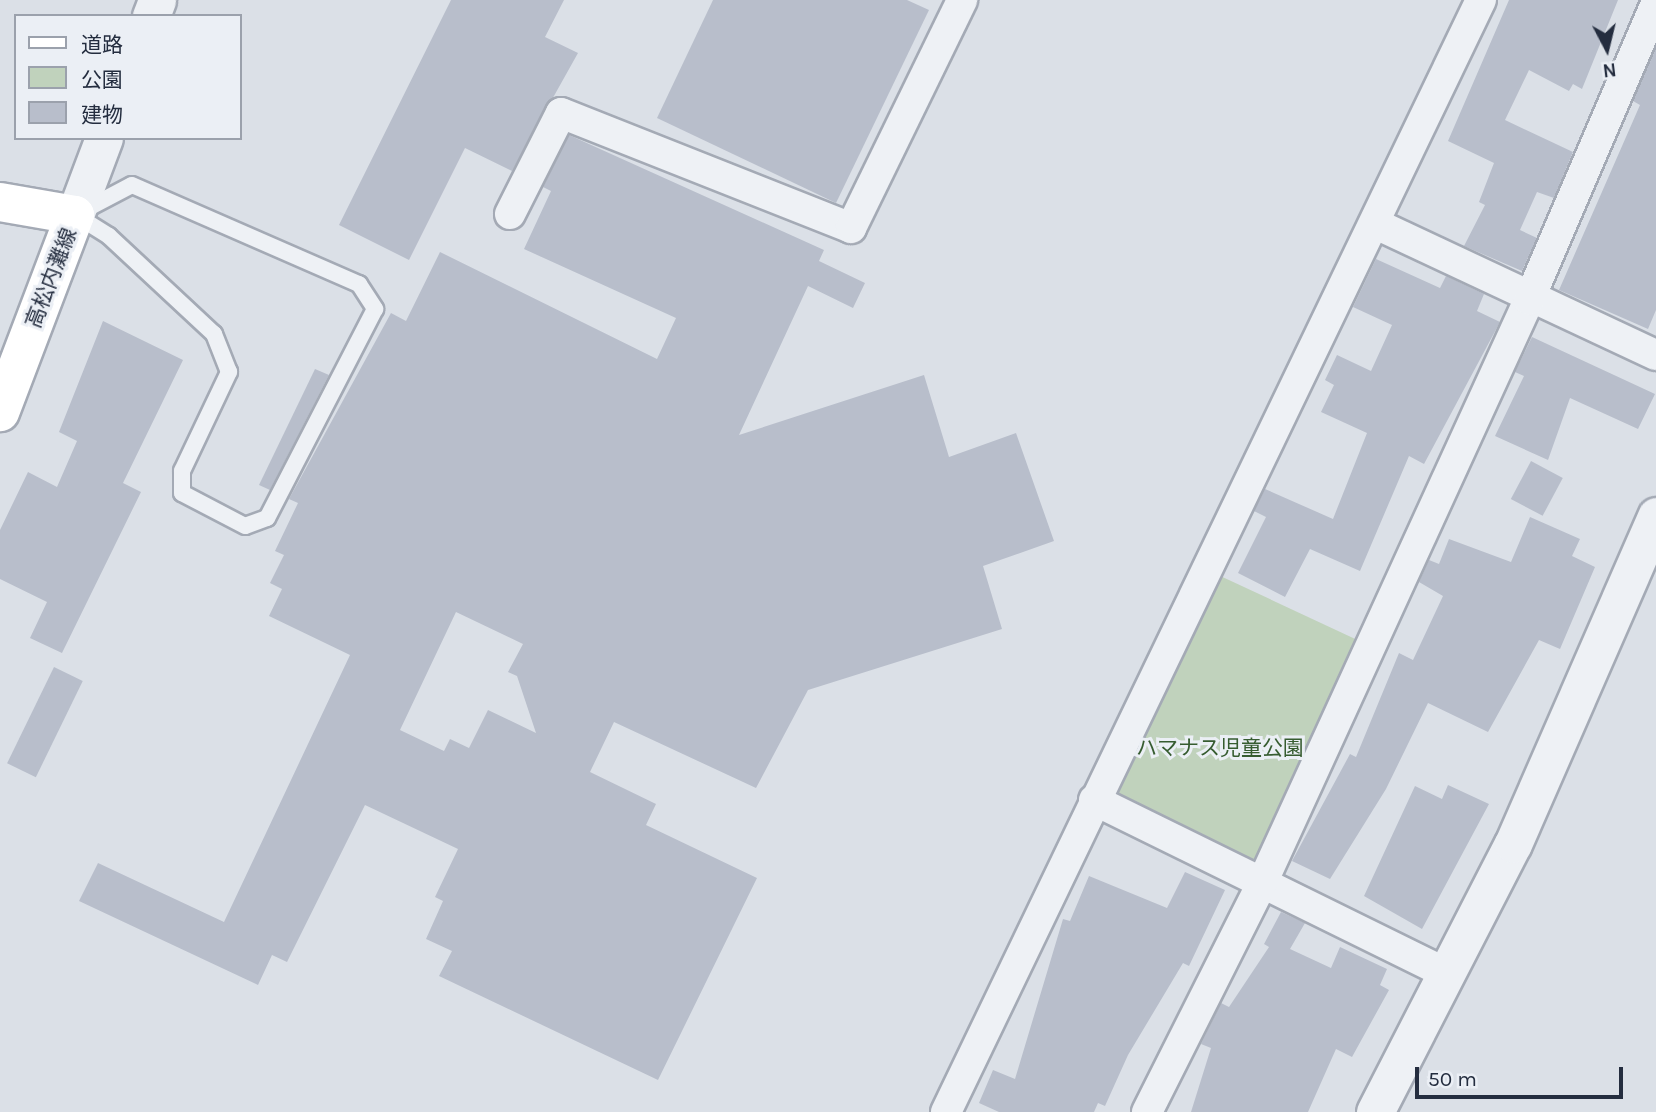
<!DOCTYPE html>
<html>
<head>
<meta charset="utf-8">
<style>
  body { margin:0 }
  #map { position:relative; width:1656px; height:1112px; overflow:hidden; background:#dbe0e7; font-family:Karla,"Noto Sans JP",sans-serif }
  div>[style] { position:absolute }
  .green>* { inset:0; background:#c0d2bc; transform-origin:0 0 }
  .building>* { inset:0; background:#b8becb; transform-origin:0 0 }
  .roads { filter:drop-shadow(2px 0 #a4aab5) drop-shadow(-2px 0 #a4aab5) drop-shadow(0 2px #a4aab5) drop-shadow(0 -2px #a4aab5) }
  .service>* { height:16px; margin:-8px; padding:0 8px; transform-origin:8px; border-radius:8px; background:#eef1f5 }
  .minor>* { height:30px; margin:-15px; padding:0 15px; transform-origin:15px; border-radius:15px; background:#eef1f5 }
  .tertiary>* { height:37px; margin:-18.5px; padding:0 18.5px; transform-origin:18.5px; border-radius:18.5px; background:#eef1f5 }
  .secondary>* { height:38px; margin:-19px; padding:0 19px; transform-origin:19px; border-radius:19px; background:#fff }
  span { translate:-50% -50%; white-space:nowrap; text-align:center; line-height:1.15; -webkit-text-stroke:6px #ebeff5; paint-order:stroke }
  .street-label { font-size:21px; color:#242d3f }
  .park-label { font-size:21px; color:#365c30 }
  .legend { position:absolute; left:14px; top:14px; width:228px; height:126px; box-sizing:border-box; background:#ebeff5; border:2px solid #9ba1ac; margin:0; padding:9px 12px; list-style:none; font-size:21px; color:#242d3f }
  .legend li { display:flex; align-items:center; gap:14px; height:35px }
  .legend b { width:35px; border:2px solid #9ba1ac }
  .north { position:absolute; left:1572px; top:14px; width:70px; height:70px; -webkit-text-stroke:5px #ebeff5; paint-order:stroke; rotate:173deg; font-size:19px; font-weight:700; line-height:28px; text-align:center; color:#242d3f }
  .north::after { content:''; display:block; margin:auto; width:24px; height:32px; background:#242d3f; clip-path:polygon(50% 0,100% 100%,50% 72%,0 100%) }
  .scale { position:absolute; left:1415px; top:1067px; width:208px; height:32px; box-sizing:border-box; border:4px solid #242d3f; border-top:0; padding-left:9px; font-size:21px; line-height:24px; white-space:nowrap; color:#242d3f; -webkit-text-stroke:5px #ebeff5; paint-order:stroke }
</style>
</head>
<body>
<div id="map">
  <div class="green">
    <div style="left:1216px;top:574px;width:156px;height:244px;rotate:25deg"></div>
  </div>
  <div class="building">
    <div style="clip-path:polygon(451px 0,564px 0,545px 37px,578px 53px,512px 171px,465px 148px,409px 260px,339px 225px)"></div>
    <div style="clip-path:polygon(713px 0,907px 0,929px 10px,836px 203px,657px 118px)"></div>
    <div style="clip-path:polygon(1509px 0,1618px 0,1582px 89px,1573px 84px,1569px 91px,1529px 70px,1505px 120px,1573px 152px,1554px 198px,1537px 192px,1520px 230px,1537px 238px,1522px 271px,1464px 246px,1485px 205px,1479px 202px,1494px 163px,1448px 141px)"></div>
    <div style="clip-path:polygon(1656px 48px,1656px 310px,1648px 329px,1559px 290px,1640px 105px,1633px 101px)"></div>
    <div style="clip-path:polygon(evenodd,569px 135px,824px 250px,819px 261px,865px 283px,853px 308px,808px 286px,739px 435px,924px 375px,949px 457px,1016px 433px,1054px 541px,983px 566px,1002px 629px,808px 690px,756px 788px,614px 722px,590px 772px,656px 804px,646px 825px,757px 878px,658px 1080px,439px 976px,452px 951px,426px 939px,443px 901px,435px 897px,458px 849px,365px 805px,287px 962px,272px 955px,258px 985px,79px 901px,98px 863px,224px 922px,350px 655px,269px 616px,282px 589px,270px 583px,284px 555px,275px 551px,298px 503px,289px 499px,391px 313px,406px 321px,440px 252px,657px 359px,676px 318px,524px 249px,551px 191px,543px 187px,569px 135px,456px 612px,523px 644px,508px 672px,517px 676px,536px 733px,488px 710px,469px 748px,450px 739px,444px 751px,400px 730px,456px 612px)"></div>
    <div style="clip-path:polygon(1376px 259px,1440px 288px,1446px 276px,1484px 294px,1477px 311px,1500px 322px,1424px 464px,1409px 456px,1360px 571px,1310px 549px,1285px 597px,1238px 573px,1266px 517px,1254px 511px,1265px 489px,1333px 519px,1367px 433px,1321px 412px,1334px 385px,1325px 380px,1337px 355px,1371px 371px,1392px 325px,1353px 307px)"></div>
    <div style="clip-path:polygon(103px 321px,183px 360px,123px 483px,141px 492px,62px 653px,30px 638px,47px 602px,0 579px,0 530px,28px 472px,57px 487px,77px 441px,59px 432px)"></div>
    <div style="clip-path:polygon(1532px 337px,1655px 394px,1638px 429px,1570px 398px,1548px 460px,1495px 436px,1524px 376px,1515px 372px)"></div>
    <div style="clip-path:polygon(315px 369px,329px 375px,270px 490px,259px 485px)"></div>
    <div style="left:1531px;top:461px;width:36px;height:43px;rotate:28deg"></div>
    <div style="clip-path:polygon(1530px 517px,1580px 539px,1572px 556px,1595px 567px,1560px 649px,1539px 640px,1488px 732px,1428px 703px,1386px 789px,1330px 879px,1292px 861px,1350px 754px,1356px 757px,1399px 653px,1413px 660px,1443px 596px,1419px 582px,1429px 560px,1439px 564px,1449px 539px,1511px 562px)"></div>
    <div style="left:54px;top:667px;width:32px;height:107px;rotate:26deg"></div>
    <div style="clip-path:polygon(1448px 785px,1489px 804px,1422px 929px,1364px 896px,1415px 786px,1442px 799px)"></div>
    <div style="clip-path:polygon(1185px 872px,1225px 890px,1189px 966px,1183px 963px,1128px 1055px,1105px 1106px,1098px 1103px,1094px 1112px,999px 1112px,979px 1103px,993px 1070px,1015px 1079px,1063px 919px,1070px 921px,1089px 876px,1167px 908px)"></div>
    <div style="clip-path:polygon(1281px 912px,1305px 923px,1290px 949px,1331px 968px,1340px 947px,1387px 969px,1380px 985px,1389px 990px,1352px 1057px,1336px 1049px,1308px 1112px,1191px 1112px,1211px 1048px,1201px 1044px,1221px 1003px,1229px 1007px,1269px 947px,1264px 944px)"></div>
  </div>
  <div class="roads">
    <div class="service">
      <div style="left:132px;top:185px;width:248px;rotate:23.6deg"></div>
      <div style="left:359px;top:284px;width:30px;rotate:57deg"></div>
      <div style="left:375px;top:309px;width:235px;rotate:117.3deg"></div>
      <div style="left:267px;top:518px;width:23px;rotate:160deg"></div>
      <div style="left:245px;top:526px;width:71px;rotate:-152.4deg"></div>
      <div style="left:182px;top:493px;width:22px;rotate:-90deg"></div>
      <div style="left:182px;top:471px;width:110px;rotate:-64.6deg"></div>
      <div style="left:229px;top:372px;width:41px;rotate:-111.5deg"></div>
      <div style="left:214px;top:334px;width:144px;rotate:-137deg"></div>
      <div style="left:109px;top:236px;width:40px;rotate:-148deg"></div>
      <div style="left:75px;top:215px;width:64px;rotate:-27.8deg"></div>
    </div>
    <div class="minor">
      <div style="left:510px;top:214px;width:113px;rotate:-63.2deg"></div>
      <div style="left:561px;top:113px;width:312px;rotate:21.6deg"></div>
      <div style="left:851px;top:228px;width:254px;rotate:-64deg"></div>
      <div style="left:1376px;top:224px;width:309px;rotate:25.1deg"></div>
      <div style="left:1094px;top:800px;width:394px;rotate:26.2deg"></div>
      <div style="left:946px;top:1112px;width:1234px;rotate:-64.31deg"></div>
      <div style="left:1147px;top:1112px;width:258px;rotate:-63.3deg"></div>
      <div style="left:1263px;top:881px;width:639px;rotate:-65.4deg"></div>
      <div style="left:1529px;top:300px;width:323px;rotate:-66.8deg"></div>
    </div>
    <div class="tertiary">
      <div style="left:151px;top:16px;width:17px;rotate:-69deg"></div>
      <div style="left:75px;top:215px;width:82px;rotate:-69.4deg"></div>
      <div style="left:1375px;top:1112px;width:301px;rotate:-62.8deg"></div>
      <div style="left:1513px;top:844px;width:358px;rotate:-66.4deg"></div>
    </div>
    <div class="secondary">
      <div style="left:0;top:202px;width:76px;rotate:9.8deg"></div>
      <div style="left:75px;top:215px;width:211px;rotate:110.8deg"></div>
    </div>
  </div>
  <div class="street-label">
    <span style="left:51px;top:278px;rotate:-69deg">高松内灘線</span>
  </div>
  <div class="park-label">
    <span style="left:1220px;top:748px">ハマナス児童公園</span>
  </div>
  <ul class="legend">
  <li><b style="height:9px;background:#fff"></b>道路</li>
  <li><b style="height:19px;background:#c0d2bc"></b>公園</li>
  <li><b style="height:19px;background:#b8becb"></b>建物</li>
  </ul>
  <div class="north">N</div>
  <div class="scale">50 m</div>
</div>
</body>
</html>
